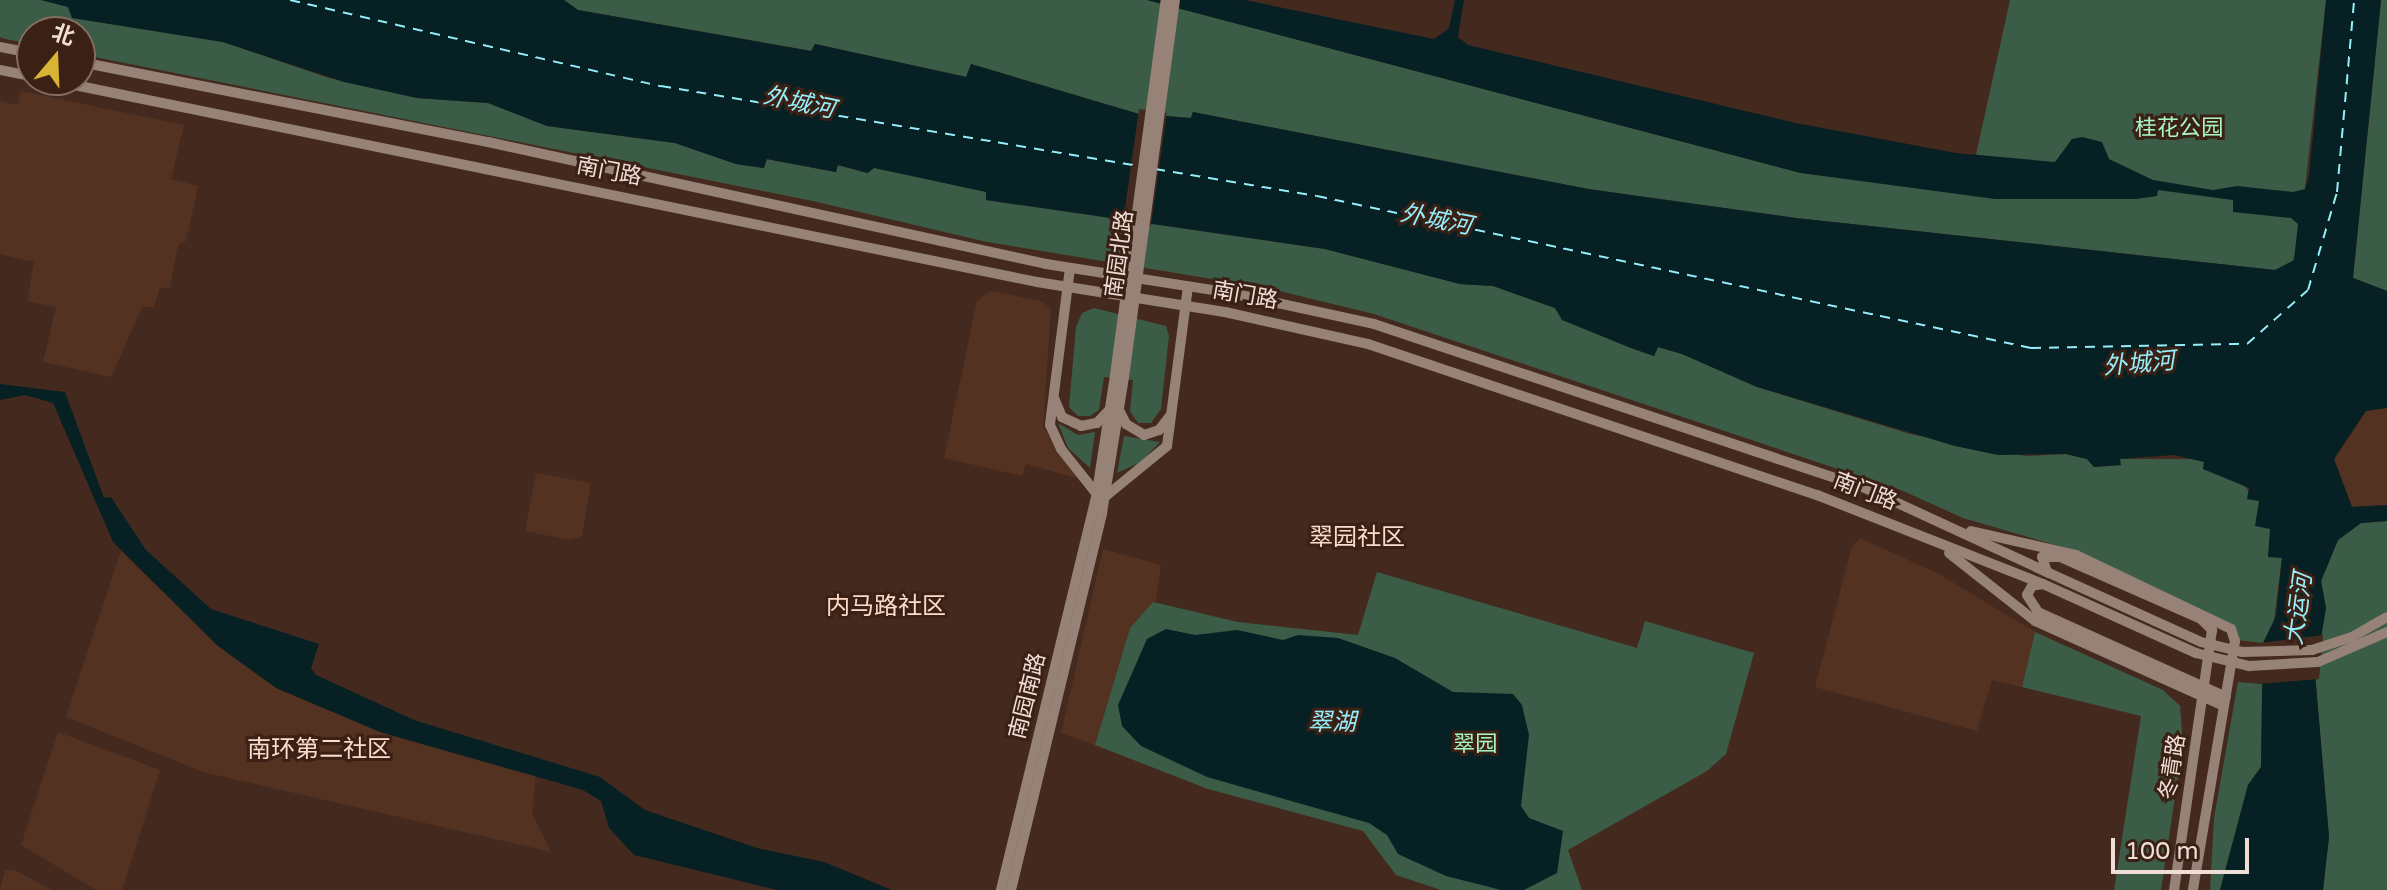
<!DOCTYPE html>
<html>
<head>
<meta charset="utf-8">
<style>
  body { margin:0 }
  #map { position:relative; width:2387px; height:890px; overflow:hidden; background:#442a1e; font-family:"Varela Round","Noto Sans SC",sans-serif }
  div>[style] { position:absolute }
  .built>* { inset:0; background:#533222 }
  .green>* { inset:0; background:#3b5c46 }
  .water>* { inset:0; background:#072023 }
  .pier>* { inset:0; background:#442a1e; transform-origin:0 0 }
  .ferry>* { height:2px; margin-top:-1px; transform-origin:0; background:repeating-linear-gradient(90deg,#95eef9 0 10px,transparent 0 18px) }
  .secondary>* { height:10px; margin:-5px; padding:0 5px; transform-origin:5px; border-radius:5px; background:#978277 }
  .secondary-bridge>* { height:10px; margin:-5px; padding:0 5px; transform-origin:5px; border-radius:5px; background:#978277 }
  span { translate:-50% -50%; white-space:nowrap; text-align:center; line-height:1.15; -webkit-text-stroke:6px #3a2015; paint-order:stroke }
  .park-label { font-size:22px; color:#a7f8c2 }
  .street-label { font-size:22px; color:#f0ded6 }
  .water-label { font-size:24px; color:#95eef9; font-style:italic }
  .neighbourhood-label { font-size:24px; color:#fddbcb }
  .north { position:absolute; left:16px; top:16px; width:80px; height:80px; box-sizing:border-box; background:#3a2015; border:2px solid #836c62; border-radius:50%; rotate:19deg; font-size:22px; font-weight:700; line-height:32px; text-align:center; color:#f0ded6 }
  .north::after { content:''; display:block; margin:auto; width:28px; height:36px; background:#d7b434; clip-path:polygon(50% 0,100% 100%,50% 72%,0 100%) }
  .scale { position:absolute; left:2111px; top:838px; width:138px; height:36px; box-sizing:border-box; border:4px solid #f0ded6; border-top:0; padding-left:10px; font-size:24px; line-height:28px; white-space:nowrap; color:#f0ded6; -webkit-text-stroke:6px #3a2015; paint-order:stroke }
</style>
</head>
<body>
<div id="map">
  <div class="built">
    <div style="clip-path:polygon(21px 91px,184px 125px,171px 179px,198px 186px,186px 241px,178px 245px,170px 289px,160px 287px,154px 307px,142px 307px,111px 377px,43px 362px,56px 307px,27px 301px,34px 262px,0 254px,0 101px,18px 105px)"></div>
    <div style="clip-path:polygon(990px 291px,1040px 301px,1051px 308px,1043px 427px,1077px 478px,1026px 464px,1022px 476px,944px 458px,977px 301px)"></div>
    <div style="clip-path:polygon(2387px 408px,2387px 505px,2352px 507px,2334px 459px,2366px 411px)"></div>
    <div style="clip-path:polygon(536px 473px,591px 483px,582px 536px,570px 540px,525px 531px)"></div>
    <div style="clip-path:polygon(1860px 538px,1939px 574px,2035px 632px,2022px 687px,1992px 680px,1977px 731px,1815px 687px,1852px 546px)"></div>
    <div style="clip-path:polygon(1103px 549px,1161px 565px,1156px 601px,1130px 628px,1095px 745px,1061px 733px)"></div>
    <div style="clip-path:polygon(121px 551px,218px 646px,276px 688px,381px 732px,536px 775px,532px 813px,551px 852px,203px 772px,66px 717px)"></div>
    <div style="clip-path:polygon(58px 732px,160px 770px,122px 890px,96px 890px,21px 845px)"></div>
    <div style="clip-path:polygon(5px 870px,15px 870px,52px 890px,0 890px)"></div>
  </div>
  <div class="green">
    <div style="clip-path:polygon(0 0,41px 0,69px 7px,73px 18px,223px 42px,329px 78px,417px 98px,488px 103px,547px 126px,675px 143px,736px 164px,763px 168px,766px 159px,835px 172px,837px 165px,867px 173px,874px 167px,987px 192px,986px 200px,1325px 249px,1460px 284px,1493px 286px,1555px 308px,1563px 320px,1631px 348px,1654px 356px,1658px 347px,1682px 354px,1757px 387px,1910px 434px,2026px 456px,2066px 454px,2087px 459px,2094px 467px,2120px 465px,2119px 459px,2193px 459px,2204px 462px,2203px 469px,2240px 482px,2259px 501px,2282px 557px,2273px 628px,2263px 643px,2237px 640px,2233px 626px,2059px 546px,1963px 518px,1901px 490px,1374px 314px,1267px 288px,987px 242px,813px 201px,80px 54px,80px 32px,32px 32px,32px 44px,5px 39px,0 37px)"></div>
    <div style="clip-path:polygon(564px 0,1147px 0,1801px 173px,2010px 199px,2012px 159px,1976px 155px,2010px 0,2326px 0,2300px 233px,2293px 262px,2275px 270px,1796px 218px,1588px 189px,1193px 112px,1191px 118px,1139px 114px,971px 64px,967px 77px,815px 44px,812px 51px,578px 10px)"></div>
    <div style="clip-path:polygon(2381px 0,2387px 0,2387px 291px,2353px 278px)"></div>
    <div style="clip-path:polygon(1094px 308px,1166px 326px,1169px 336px,1161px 409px,1151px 423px,1138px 423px,1130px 411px,1133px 380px,1104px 377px,1099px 410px,1090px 416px,1078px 416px,1069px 407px,1076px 327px,1082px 313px)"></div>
    <div style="clip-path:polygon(1058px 423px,1078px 435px,1095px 432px,1090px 468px,1068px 448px)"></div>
    <div style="clip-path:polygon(1124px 436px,1160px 442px,1141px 462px,1117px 473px)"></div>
    <div style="clip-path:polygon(2387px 521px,2387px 890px,2323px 890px,2329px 837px,2315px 673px,2326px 608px,2321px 581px,2338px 540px,2361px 523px)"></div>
    <div style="clip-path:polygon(1377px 572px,1637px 648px,1645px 621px,1754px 653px,1726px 754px,1707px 771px,1568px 850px,1582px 890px,1441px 890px,1396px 875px,1363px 831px,1208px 789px,1095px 745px,1130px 628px,1153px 602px,1238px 622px,1358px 635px)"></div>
    <div style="clip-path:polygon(2035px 632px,2163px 690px,2180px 706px,2183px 744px,2161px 890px,2114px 890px,2141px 716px,2022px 687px)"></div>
    <div style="clip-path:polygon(2238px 682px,2262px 684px,2261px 767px,2248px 785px,2220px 890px,2210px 890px,2214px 818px)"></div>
  </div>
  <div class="water">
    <div style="clip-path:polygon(41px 0,564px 0,578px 10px,811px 51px,815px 44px,966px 77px,971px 64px,1139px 114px,1191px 118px,1193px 112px,1588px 189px,1796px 218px,2275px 270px,2294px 260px,2298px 224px,2291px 218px,2233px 212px,2233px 200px,2158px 190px,2157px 196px,2136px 199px,1995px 199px,1801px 173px,1147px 0,1245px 0,1434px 39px,1449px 28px,1455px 0,1464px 0,1458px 37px,1468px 45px,1796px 123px,1956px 153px,2055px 162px,2072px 139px,2082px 137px,2102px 142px,2109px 159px,2153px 180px,2213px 190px,2237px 186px,2293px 192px,2305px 189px,2309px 176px,2326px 0,2381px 0,2353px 278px,2387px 291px,2387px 408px,2366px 411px,2334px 459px,2352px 507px,2387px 505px,2387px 521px,2361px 523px,2338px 540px,2321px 581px,2326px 608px,2315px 673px,2329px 837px,2323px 890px,2220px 890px,2248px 785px,2261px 767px,2263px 643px,2276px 616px,2282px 558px,2268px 557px,2270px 529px,2255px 526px,2259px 501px,2247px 499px,2249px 488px,2203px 469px,2204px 462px,2174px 455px,2120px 459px,2121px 465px,2094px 467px,2087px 459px,2066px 454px,1998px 455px,1955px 446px,1757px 387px,1682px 354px,1658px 347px,1654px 356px,1631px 348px,1562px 320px,1555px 308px,1493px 286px,1460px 284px,1325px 249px,986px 200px,986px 192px,874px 168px,868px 173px,838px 165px,836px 172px,767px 159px,764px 168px,736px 164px,675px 143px,547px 126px,488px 103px,417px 98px,344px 82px,223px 42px,72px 18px,68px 7px)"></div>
    <div style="clip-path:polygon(0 384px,65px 392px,104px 498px,111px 497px,146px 550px,211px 609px,319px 644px,311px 668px,316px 675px,414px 720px,600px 777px,645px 810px,757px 848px,824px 862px,892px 890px,777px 890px,634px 855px,609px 828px,601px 801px,583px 790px,380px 732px,276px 688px,218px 646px,113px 542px,53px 403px,25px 395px,0 400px)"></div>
    <div style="clip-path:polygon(1166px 629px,1195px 635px,1237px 630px,1283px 640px,1298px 635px,1338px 638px,1395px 658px,1453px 692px,1513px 694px,1522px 705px,1529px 735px,1521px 806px,1529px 818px,1563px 831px,1557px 873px,1524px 890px,1501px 890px,1446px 876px,1398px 854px,1387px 835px,1369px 823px,1207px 777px,1141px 746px,1122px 726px,1118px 705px,1147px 639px)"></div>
  </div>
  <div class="pier">
    <div style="left:1139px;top:109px;width:28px;height:114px;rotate:8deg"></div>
    <div style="clip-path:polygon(2323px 635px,2319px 679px,2258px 684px,2259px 643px)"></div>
  </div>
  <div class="ferry">
    <div style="left:290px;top:0;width:381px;rotate:13.1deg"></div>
    <div style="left:661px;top:86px;width:486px;rotate:9.5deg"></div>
    <div style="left:1155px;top:169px;width:164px;rotate:9.5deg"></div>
    <div style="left:1317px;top:196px;width:730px;rotate:12.02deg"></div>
    <div style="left:2031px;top:348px;width:216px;rotate:-1.1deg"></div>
    <div style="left:2247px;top:344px;width:81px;rotate:-41.5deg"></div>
    <div style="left:2308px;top:290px;width:102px;rotate:-73.5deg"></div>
    <div style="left:2337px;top:192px;width:193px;rotate:-84.9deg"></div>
  </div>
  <div class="secondary">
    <div style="left:0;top:47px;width:33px;rotate:11deg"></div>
    <div style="left:80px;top:62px;width:416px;rotate:11.1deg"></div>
    <div style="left:488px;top:142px;width:571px;rotate:12.33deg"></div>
    <div style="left:1046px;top:264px;width:187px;rotate:8.9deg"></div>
    <div style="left:1231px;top:293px;width:146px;rotate:12.2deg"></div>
    <div style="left:1374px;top:324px;width:518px;rotate:18.47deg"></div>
    <div style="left:1865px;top:488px;width:203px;rotate:24.8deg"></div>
    <div style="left:0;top:70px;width:33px;rotate:11deg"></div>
    <div style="left:50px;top:80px;width:1007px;rotate:11.57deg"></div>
    <div style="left:1037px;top:282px;width:190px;rotate:9.1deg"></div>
    <div style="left:1225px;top:312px;width:147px;rotate:12.6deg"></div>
    <div style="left:1368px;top:344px;width:474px;rotate:18.6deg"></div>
    <div style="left:1817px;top:495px;width:243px;rotate:21.5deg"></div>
    <div style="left:1070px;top:268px;width:158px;rotate:97.3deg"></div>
    <div style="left:1050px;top:425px;width:26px;rotate:65deg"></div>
    <div style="left:1061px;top:449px;width:56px;rotate:51.5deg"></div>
    <div style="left:1054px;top:398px;width:21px;rotate:67deg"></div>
    <div style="left:1062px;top:417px;width:21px;rotate:25deg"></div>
    <div style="left:1081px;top:426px;width:16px;rotate:-11deg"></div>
    <div style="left:1097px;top:423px;width:18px;rotate:-47deg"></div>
    <div style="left:1119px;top:410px;width:16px;rotate:63deg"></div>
    <div style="left:1126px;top:424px;width:21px;rotate:31deg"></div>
    <div style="left:1144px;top:435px;width:16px;rotate:-18deg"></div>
    <div style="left:1159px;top:430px;width:18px;rotate:-52deg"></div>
    <div style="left:1106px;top:496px;width:79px;rotate:-39.3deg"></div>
    <div style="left:1167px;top:446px;width:161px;rotate:-82.5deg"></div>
    <div style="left:1971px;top:531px;width:108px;rotate:12.9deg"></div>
    <div style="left:2076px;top:555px;width:172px;rotate:25.5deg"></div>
    <div style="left:2231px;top:629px;width:13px;rotate:72deg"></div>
    <div style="left:2235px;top:641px;width:253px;rotate:99.6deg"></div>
    <div style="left:1949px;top:553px;width:110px;rotate:38.3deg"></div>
    <div style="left:2035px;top:621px;width:207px;rotate:24.2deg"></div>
    <div style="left:2047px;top:572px;width:16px;rotate:-108deg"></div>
    <div style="left:2042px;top:557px;width:18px"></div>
    <div style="left:2060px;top:557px;width:154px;rotate:23.7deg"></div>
    <div style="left:2201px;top:619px;width:16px;rotate:45deg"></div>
    <div style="left:2212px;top:630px;width:263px;rotate:98.3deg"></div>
    <div style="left:2043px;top:584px;width:11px;rotate:170deg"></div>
    <div style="left:2032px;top:586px;width:10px;rotate:119deg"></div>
    <div style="left:2027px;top:595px;width:20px;rotate:57deg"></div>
    <div style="left:2038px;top:612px;width:206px;rotate:24.3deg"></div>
    <div style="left:1001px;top:890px;width:403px;rotate:-76.4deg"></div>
    <div style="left:1096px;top:498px;width:124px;rotate:-81.2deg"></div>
    <div style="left:1011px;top:890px;width:388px;rotate:-76.4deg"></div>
    <div style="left:1102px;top:513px;width:138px;rotate:-80.8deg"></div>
  </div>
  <div class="secondary-bridge">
    <div style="left:1115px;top:375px;width:378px;rotate:-82.3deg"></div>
    <div style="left:1124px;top:377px;width:380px;rotate:-82.3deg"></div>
    <div style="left:2049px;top:573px;width:167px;rotate:24.4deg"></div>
    <div style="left:2201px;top:642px;width:42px;rotate:13.7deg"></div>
    <div style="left:2242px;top:652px;width:70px;rotate:-1.6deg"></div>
    <div style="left:2312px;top:650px;width:42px;rotate:-18deg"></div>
    <div style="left:2352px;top:637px;width:40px;rotate:-29.7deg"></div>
    <div style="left:2043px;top:584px;width:168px;rotate:24.3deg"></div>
    <div style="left:2196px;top:653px;width:55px;rotate:13.8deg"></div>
    <div style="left:2249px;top:666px;width:69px;rotate:-3.3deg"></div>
    <div style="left:2318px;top:662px;width:75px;rotate:-23.5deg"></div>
  </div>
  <div class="park-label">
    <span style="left:2179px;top:129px">桂花公园</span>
    <span style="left:1475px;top:745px">翠园</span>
  </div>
  <div class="street-label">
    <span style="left:609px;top:172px;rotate:11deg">南门路</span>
    <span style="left:1120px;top:254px;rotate:-82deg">南园北路</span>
    <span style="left:1245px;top:296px;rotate:10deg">南门路</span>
    <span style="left:1865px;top:492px;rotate:21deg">南门路</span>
    <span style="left:1028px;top:696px;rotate:-76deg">南园南路</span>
    <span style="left:2173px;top:767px;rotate:-81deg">冬青路</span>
  </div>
  <div class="water-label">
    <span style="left:799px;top:103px;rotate:12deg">外城河</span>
    <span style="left:1436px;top:220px;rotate:11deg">外城河</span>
    <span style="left:2139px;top:364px;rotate:-5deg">外城河</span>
    <span style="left:2299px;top:609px;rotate:-82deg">大运河</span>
    <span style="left:1332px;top:723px">翠湖</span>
  </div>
  <div class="neighbourhood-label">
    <span style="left:1357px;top:538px">翠园社区</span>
    <span style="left:886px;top:607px">内马路社区</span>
    <span style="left:319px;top:750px">南环第二社区</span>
  </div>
  <div class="north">北</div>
  <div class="scale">100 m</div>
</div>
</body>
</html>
